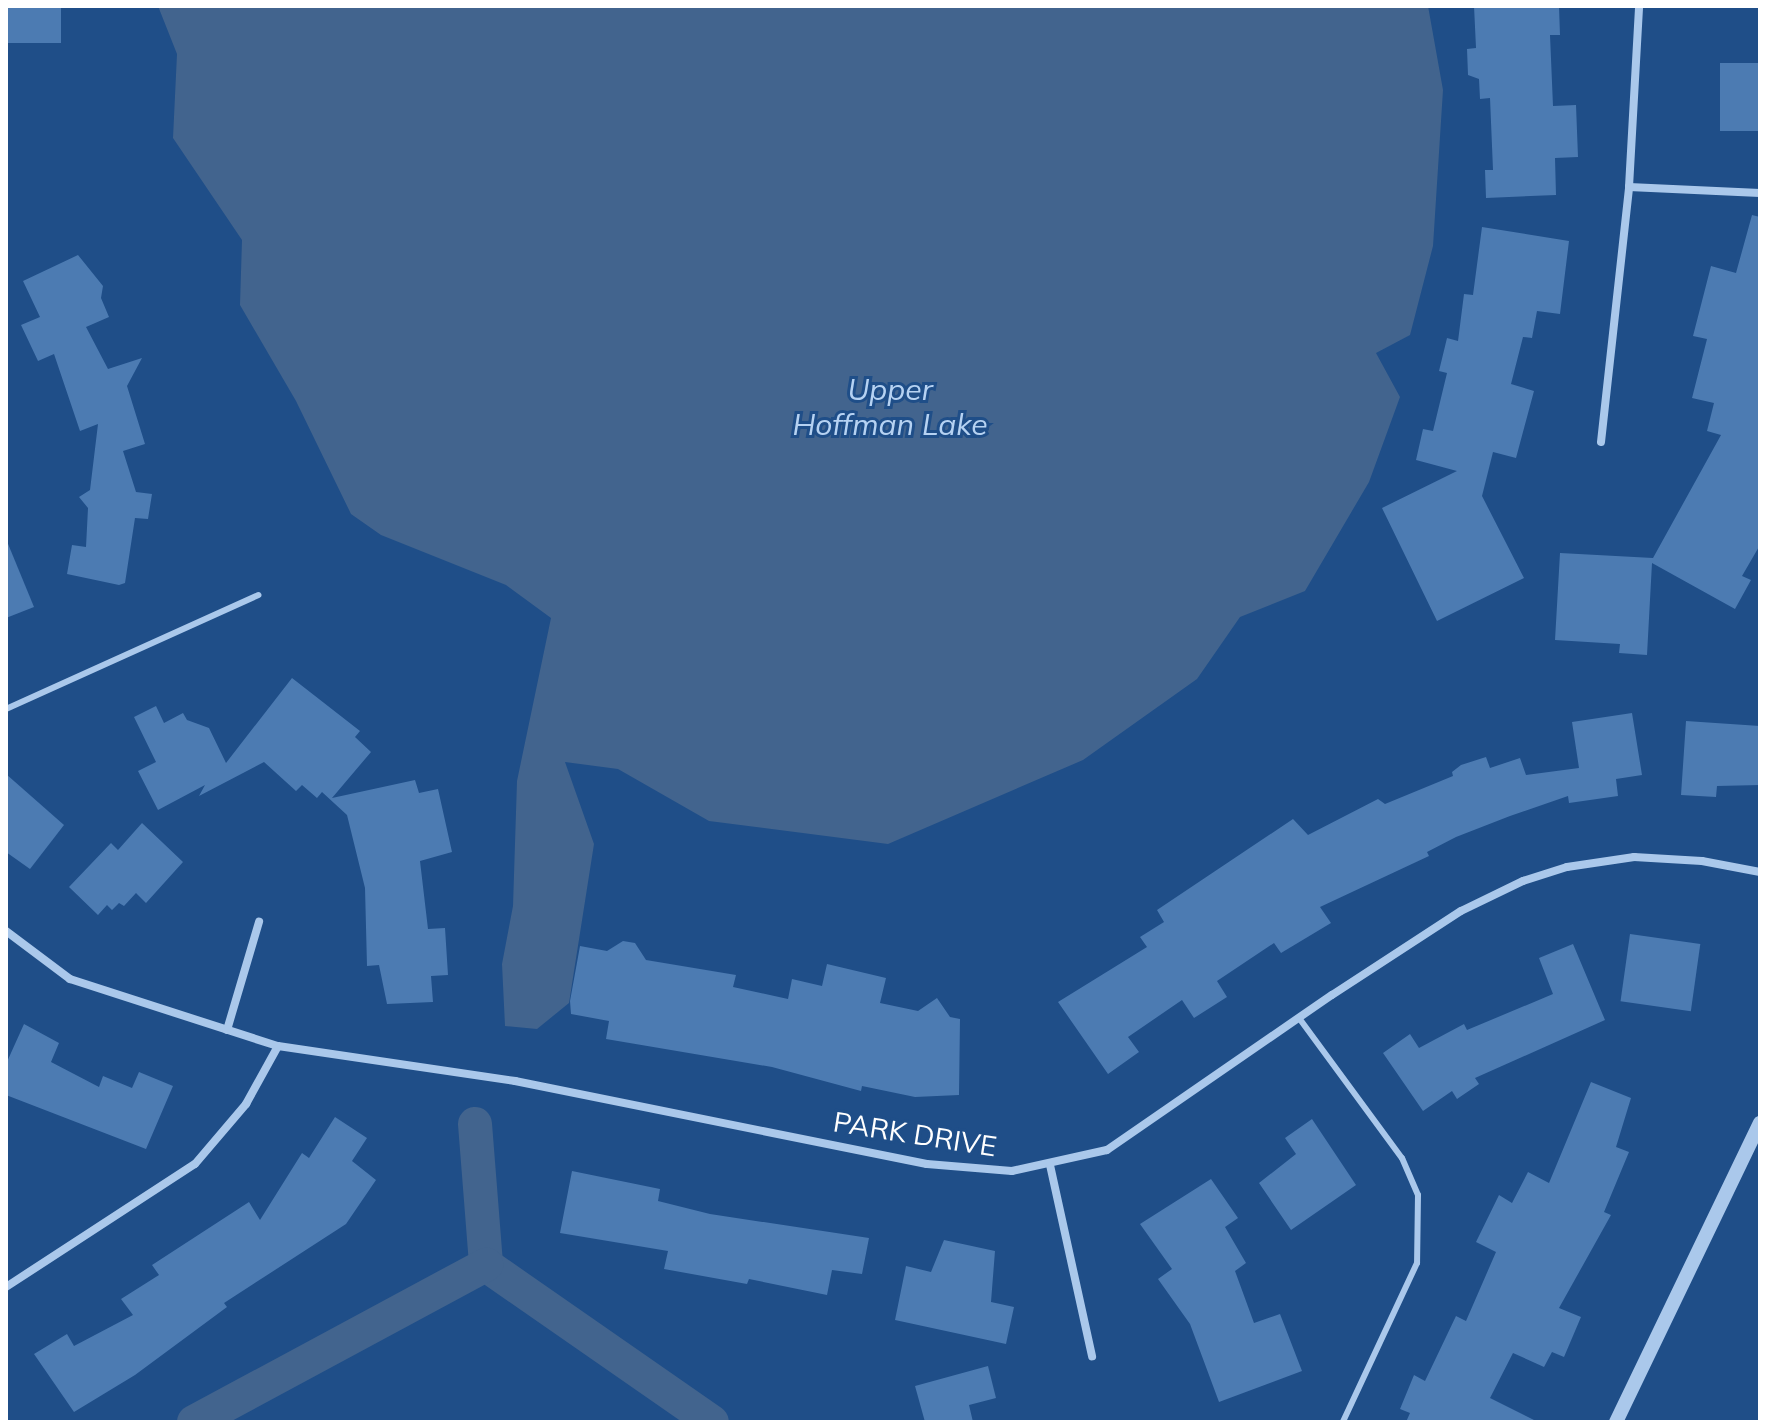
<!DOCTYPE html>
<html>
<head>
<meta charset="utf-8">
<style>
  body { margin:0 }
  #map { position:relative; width:1766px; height:1428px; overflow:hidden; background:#1f4e88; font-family:Mulish,sans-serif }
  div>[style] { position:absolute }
  .water>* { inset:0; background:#42648e }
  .canal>* { height:34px; margin:-17px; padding:0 17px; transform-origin:17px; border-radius:17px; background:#42648e }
  .building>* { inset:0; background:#4c7bb2; transform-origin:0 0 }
  .service>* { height:6px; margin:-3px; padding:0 3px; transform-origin:3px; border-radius:3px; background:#aac8eb }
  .minor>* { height:8px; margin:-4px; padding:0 4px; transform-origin:4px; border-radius:4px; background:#aac8eb }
  .tertiary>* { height:14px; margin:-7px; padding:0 7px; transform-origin:7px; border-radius:7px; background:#aac8eb }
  span { translate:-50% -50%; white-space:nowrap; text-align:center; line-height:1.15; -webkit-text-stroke:6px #1f4e88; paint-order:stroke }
  .street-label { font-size:28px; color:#fff }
  .water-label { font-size:30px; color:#b6d2f2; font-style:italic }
  .frame { position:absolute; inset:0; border:8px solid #fff; pointer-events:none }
</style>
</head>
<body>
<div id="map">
  <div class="water">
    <div style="clip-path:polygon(158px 6px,1428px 6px,1443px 90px,1433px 246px,1410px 335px,1376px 353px,1400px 397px,1369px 482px,1305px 591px,1240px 617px,1197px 679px,1083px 760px,888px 844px,709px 821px,618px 769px,565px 762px,594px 844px,569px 1003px,537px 1029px,505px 1026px,502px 964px,513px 906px,517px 781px,551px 618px,506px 585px,381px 535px,351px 514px,296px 401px,240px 305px,242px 240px,173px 138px,177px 54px)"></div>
  </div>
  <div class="canal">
    <div style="left:475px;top:1124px;width:141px;rotate:85.5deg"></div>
    <div style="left:486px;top:1265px;width:275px;rotate:34.8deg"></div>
    <div style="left:194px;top:1422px;width:332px;rotate:-28.3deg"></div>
  </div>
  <div class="building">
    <div style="left:6px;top:6px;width:55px;height:37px"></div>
    <div style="clip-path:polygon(1474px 6px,1559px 6px,1560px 35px,1550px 35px,1553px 106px,1576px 105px,1578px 157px,1555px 158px,1556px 195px,1486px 198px,1485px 170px,1493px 170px,1490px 98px,1480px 99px,1479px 79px,1468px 75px,1467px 49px,1476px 48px)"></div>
    <div style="left:1760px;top:63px;width:68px;height:40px;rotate:90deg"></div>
    <div style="clip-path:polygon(1752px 215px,1760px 217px,1760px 545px,1742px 576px,1751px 580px,1735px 609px,1652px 563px,1647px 655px,1619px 653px,1620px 644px,1555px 640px,1560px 553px,1653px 558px,1721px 435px,1707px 431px,1714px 403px,1692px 398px,1707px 339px,1693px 336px,1711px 266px,1736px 273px)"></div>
    <div style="clip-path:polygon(1482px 227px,1569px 241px,1560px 314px,1537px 311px,1532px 338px,1523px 337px,1511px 384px,1534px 391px,1516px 458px,1493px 452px,1482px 496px,1524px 578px,1437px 621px,1382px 508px,1457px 471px,1416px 460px,1423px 429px,1433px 431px,1447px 373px,1439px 371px,1447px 338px,1458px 341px,1464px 294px,1473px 295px)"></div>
    <div style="clip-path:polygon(78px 255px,103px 286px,101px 298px,109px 317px,86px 327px,108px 369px,142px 358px,127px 386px,145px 444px,123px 451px,136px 492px,152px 494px,148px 519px,135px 518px,125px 583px,119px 585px,67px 574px,72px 545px,86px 547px,88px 508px,79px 497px,90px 490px,98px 424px,80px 431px,54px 354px,38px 361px,21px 325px,40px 317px,23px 281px)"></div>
    <div style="clip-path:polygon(6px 539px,34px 607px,6px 618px)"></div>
    <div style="clip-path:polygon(292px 678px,360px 731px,355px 737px,371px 752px,332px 798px,415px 780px,419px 793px,438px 789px,452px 852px,420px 861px,428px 929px,445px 928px,448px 975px,431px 976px,433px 1002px,387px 1004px,379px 965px,367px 966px,365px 888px,347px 815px,322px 792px,317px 798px,302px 785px,296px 791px,264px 762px,199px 796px,205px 785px,158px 810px,138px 771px,156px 762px,134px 717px,156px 706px,164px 723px,183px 713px,187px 720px,209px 728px,226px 763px)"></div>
    <div style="clip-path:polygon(1632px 713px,1642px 775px,1616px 779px,1618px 796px,1569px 803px,1568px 796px,1510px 816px,1456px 837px,1427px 852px,1429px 856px,1320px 907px,1331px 923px,1281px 953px,1274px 943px,1217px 981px,1227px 997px,1194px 1018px,1182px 1000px,1128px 1037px,1139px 1052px,1108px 1074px,1058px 1002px,1147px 947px,1140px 937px,1164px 922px,1157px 910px,1293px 819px,1308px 835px,1378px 799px,1385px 804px,1453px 776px,1452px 772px,1461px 765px,1486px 757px,1490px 768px,1520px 758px,1526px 775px,1579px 768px,1572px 722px)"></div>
    <div style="clip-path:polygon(1686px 721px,1760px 726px,1760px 785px,1717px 786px,1716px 797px,1681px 795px)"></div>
    <div style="clip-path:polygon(6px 774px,64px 825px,30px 869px,6px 852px)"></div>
    <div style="clip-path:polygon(142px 823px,183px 862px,146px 903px,136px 893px,124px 906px,119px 903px,112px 910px,107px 905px,98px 915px,69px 887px,111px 843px,118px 850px)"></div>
    <div style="left:1630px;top:934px;width:71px;height:68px;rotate:8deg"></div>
    <div style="clip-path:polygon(623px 941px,635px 943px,646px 960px,736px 975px,733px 987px,788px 999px,792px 979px,822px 986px,827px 964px,886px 978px,880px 1003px,918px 1011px,937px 998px,950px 1017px,960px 1019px,959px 1095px,915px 1097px,862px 1086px,861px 1091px,772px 1067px,606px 1039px,609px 1021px,571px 1014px,570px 1001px,580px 946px,607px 951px)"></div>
    <div style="clip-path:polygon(1573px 944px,1605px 1020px,1475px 1078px,1479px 1084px,1457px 1099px,1452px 1091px,1423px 1111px,1383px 1053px,1410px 1034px,1419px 1048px,1464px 1024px,1467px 1030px,1553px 994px,1539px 958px)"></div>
    <div style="clip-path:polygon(24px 1024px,59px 1043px,51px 1062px,99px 1087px,103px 1076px,132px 1088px,139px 1072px,173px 1086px,146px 1149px,6px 1095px,6px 1064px)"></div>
    <div style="clip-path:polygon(1591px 1082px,1631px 1098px,1616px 1147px,1629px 1152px,1604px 1212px,1611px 1215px,1559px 1308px,1581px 1317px,1564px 1357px,1552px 1352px,1544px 1367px,1513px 1353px,1490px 1398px,1538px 1422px,1406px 1422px,1410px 1413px,1400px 1409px,1414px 1375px,1425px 1381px,1456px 1316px,1466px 1321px,1496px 1252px,1476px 1242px,1499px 1195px,1512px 1203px,1528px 1172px,1549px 1183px)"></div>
    <div style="clip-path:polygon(335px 1117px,367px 1138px,352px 1161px,376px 1180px,346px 1224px,224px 1303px,227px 1307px,135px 1375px,74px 1412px,34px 1354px,67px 1334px,74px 1346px,133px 1315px,121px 1299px,159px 1275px,152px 1265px,249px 1202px,260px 1220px,302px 1153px,309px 1158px)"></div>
    <div style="clip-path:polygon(1312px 1119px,1356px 1185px,1291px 1230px,1259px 1183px,1296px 1154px,1285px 1138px)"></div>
    <div style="clip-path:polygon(572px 1171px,660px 1189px,658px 1201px,710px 1214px,869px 1238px,862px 1274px,832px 1270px,827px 1295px,749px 1279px,747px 1284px,664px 1269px,668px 1251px,560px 1233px)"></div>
    <div style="clip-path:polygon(1211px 1179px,1238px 1218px,1225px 1227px,1246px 1263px,1235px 1271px,1254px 1323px,1280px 1314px,1302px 1371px,1219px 1402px,1190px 1324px,1158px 1279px,1172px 1269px,1140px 1224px)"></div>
    <div style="clip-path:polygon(944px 1240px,995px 1251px,991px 1302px,1014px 1307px,1006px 1344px,895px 1320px,906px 1266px,931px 1272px)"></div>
    <div style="clip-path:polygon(988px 1366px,996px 1398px,969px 1405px,973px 1422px,925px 1422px,915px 1386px)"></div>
  </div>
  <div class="service">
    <div style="left:6px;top:709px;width:277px;rotate:-24.3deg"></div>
    <div style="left:1299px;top:1018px;width:174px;rotate:53.7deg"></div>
    <div style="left:1402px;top:1158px;width:40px;rotate:66.6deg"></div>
    <div style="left:1418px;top:1195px;width:68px;rotate:90.8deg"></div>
    <div style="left:1417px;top:1263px;width:175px;rotate:115deg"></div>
  </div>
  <div class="minor">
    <div style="left:1629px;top:187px;width:131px;rotate:2.6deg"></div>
    <div style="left:1601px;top:442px;width:257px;rotate:-83.7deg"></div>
    <div style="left:1629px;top:187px;width:181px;rotate:-86.8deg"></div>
    <div style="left:6px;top:931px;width:80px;rotate:36.9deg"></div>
    <div style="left:70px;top:979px;width:219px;rotate:17.9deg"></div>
    <div style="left:278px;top:1046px;width:240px;rotate:8.4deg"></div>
    <div style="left:515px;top:1081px;width:420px;rotate:11.4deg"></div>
    <div style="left:927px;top:1164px;width:85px;rotate:4.7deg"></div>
    <div style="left:1012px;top:1171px;width:97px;rotate:-12.5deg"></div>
    <div style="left:1107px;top:1150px;width:273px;rotate:-34.6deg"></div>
    <div style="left:1332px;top:995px;width:154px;rotate:-33.1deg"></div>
    <div style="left:1461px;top:911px;width:69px;rotate:-25.8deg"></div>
    <div style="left:1523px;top:881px;width:46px;rotate:-17.7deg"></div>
    <div style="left:1567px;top:867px;width:68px;rotate:-8.5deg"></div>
    <div style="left:1634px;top:857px;width:68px;rotate:3.4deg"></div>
    <div style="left:1702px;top:861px;width:59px;rotate:10.7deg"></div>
    <div style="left:227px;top:1030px;width:113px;rotate:-73.5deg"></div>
    <div style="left:1050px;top:1165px;width:196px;rotate:77.6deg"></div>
    <div style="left:6px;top:1287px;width:225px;rotate:-33.1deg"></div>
    <div style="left:195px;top:1164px;width:79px;rotate:-49.6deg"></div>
    <div style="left:246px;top:1104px;width:66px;rotate:-61.1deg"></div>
  </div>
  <div class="tertiary">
    <div style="left:1616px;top:1422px;width:332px;rotate:-64.3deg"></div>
  </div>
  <div class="street-label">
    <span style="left:915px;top:1134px;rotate:9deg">PARK DRIVE</span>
  </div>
  <div class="water-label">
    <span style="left:890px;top:406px">Upper<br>Hoffman Lake</span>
  </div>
  <div class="frame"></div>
</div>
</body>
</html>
